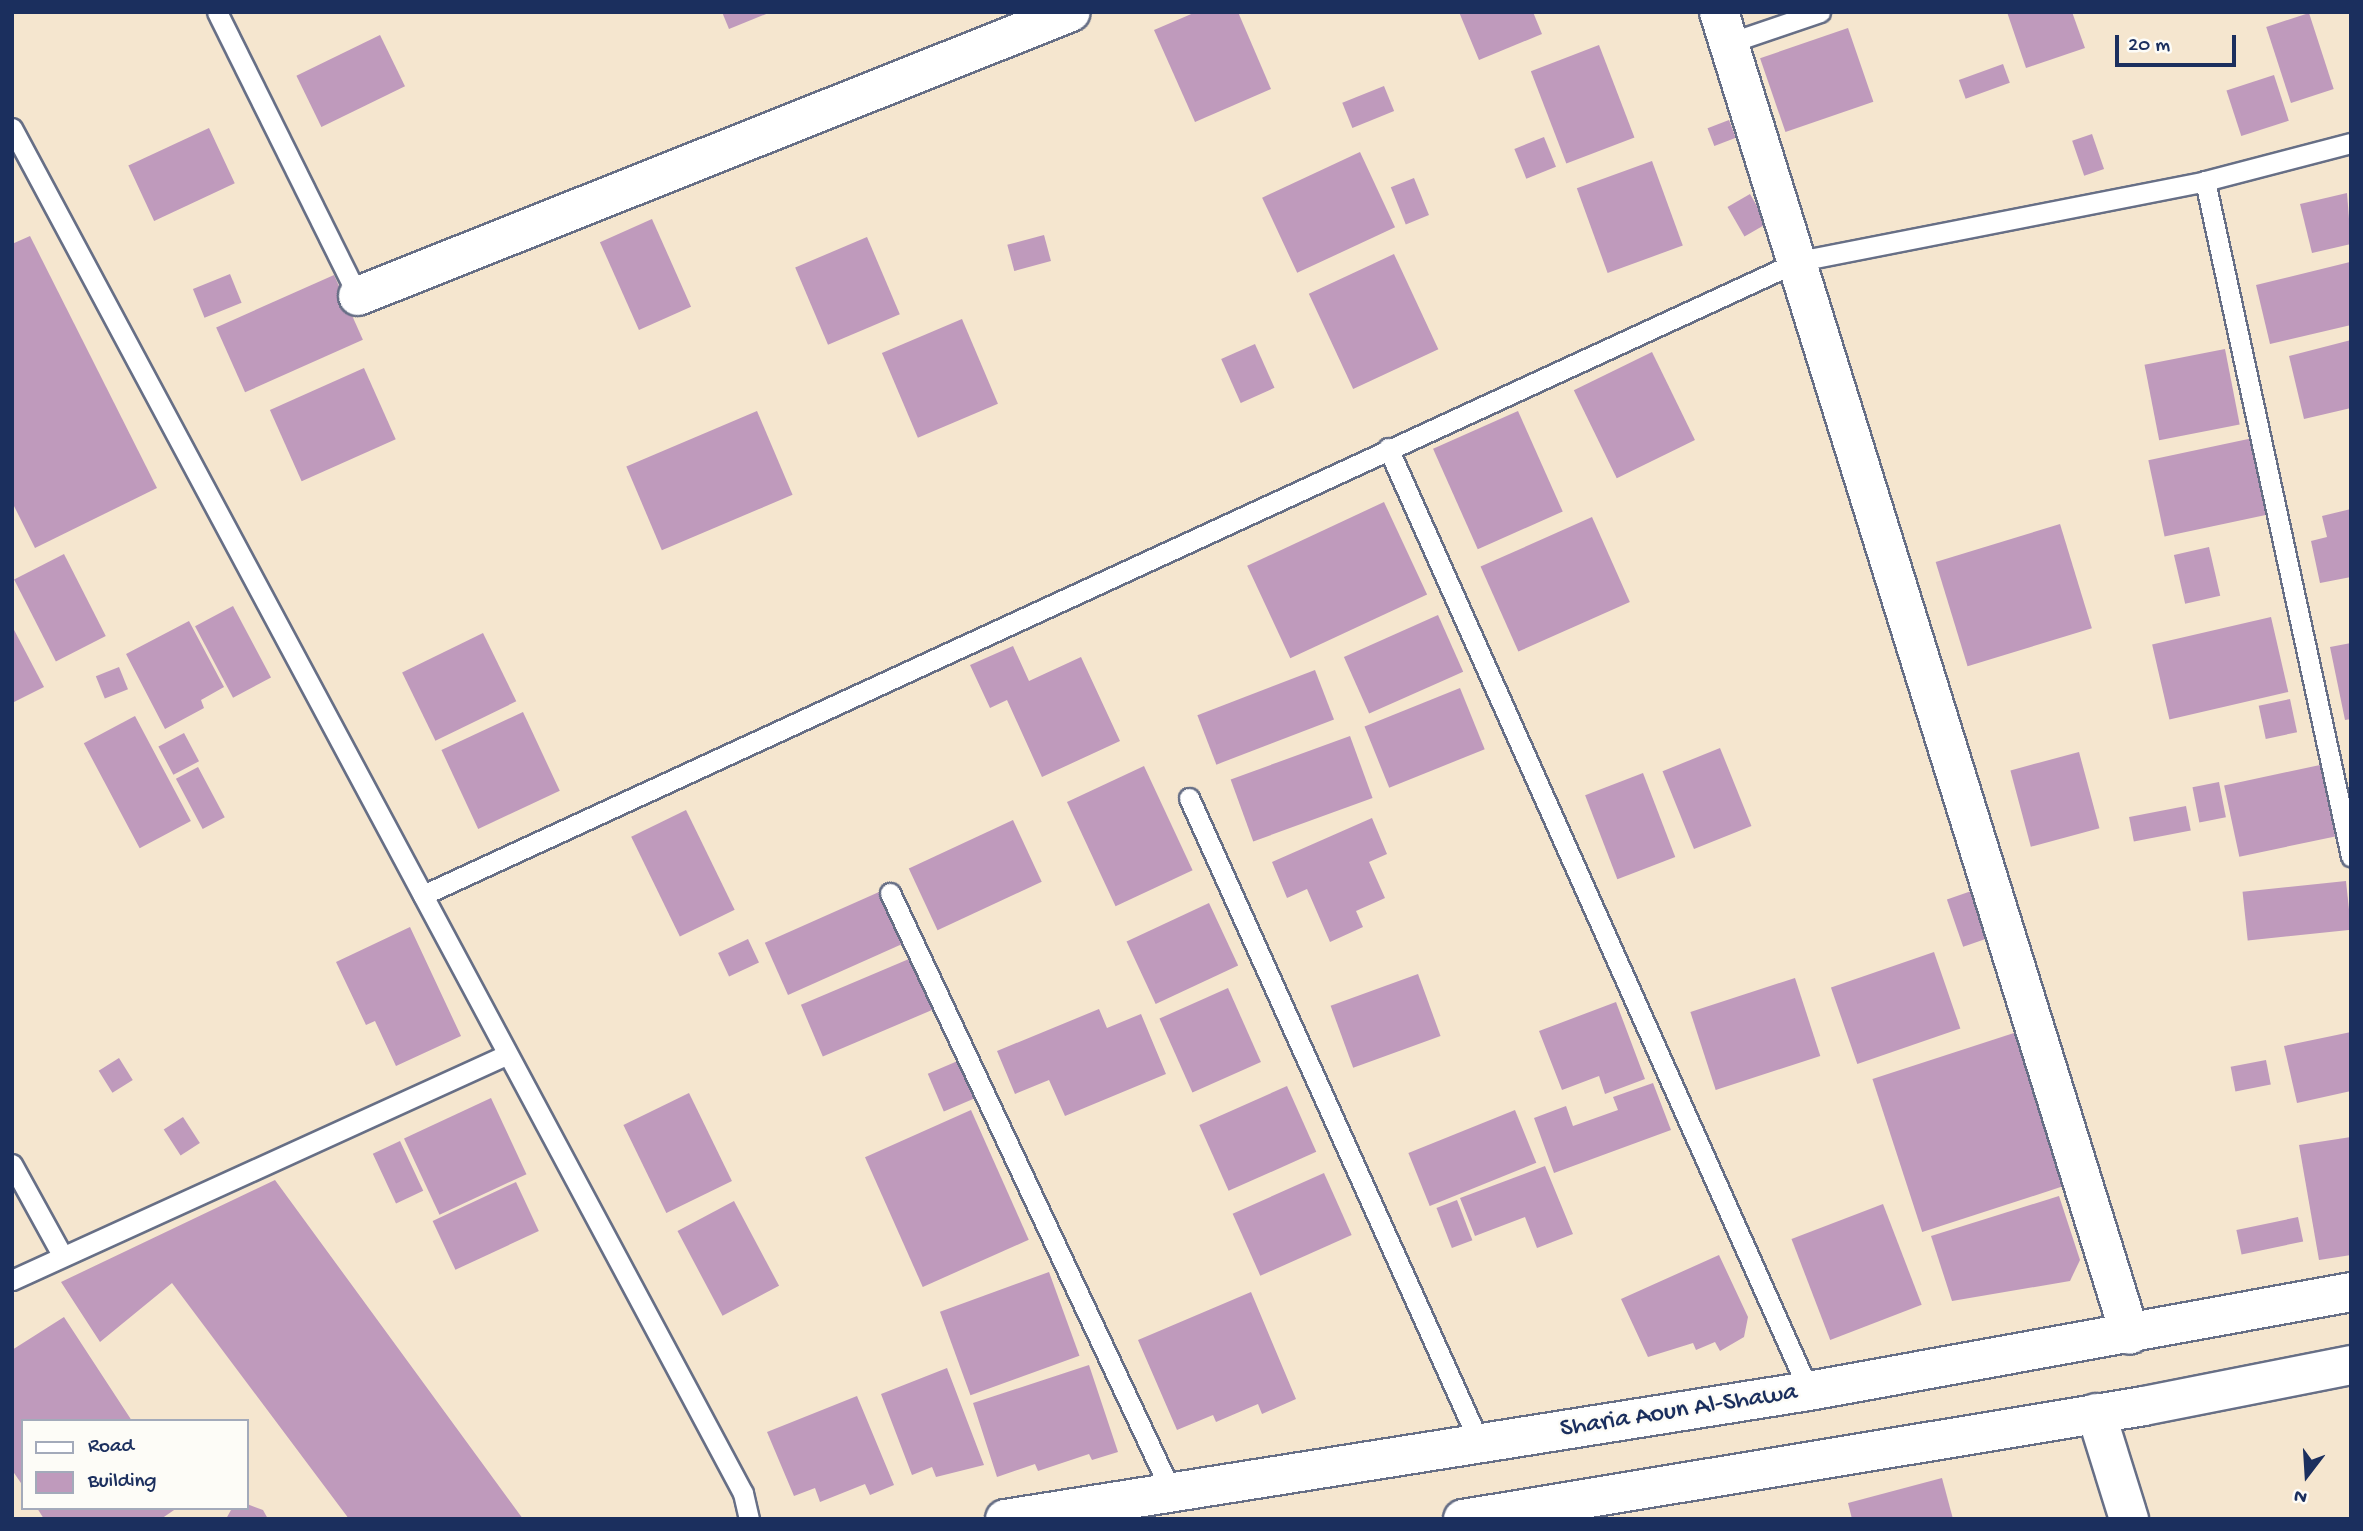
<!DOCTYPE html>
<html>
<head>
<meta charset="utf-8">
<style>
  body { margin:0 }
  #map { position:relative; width:2363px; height:1531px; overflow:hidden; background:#f5e6cf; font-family:"Gochi Hand",sans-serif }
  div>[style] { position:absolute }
  .building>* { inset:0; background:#bf9abc; transform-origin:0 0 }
  .roads { filter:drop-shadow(2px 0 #676f86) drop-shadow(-2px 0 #676f86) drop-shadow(0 2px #676f86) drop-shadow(0 -2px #676f86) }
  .lane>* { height:19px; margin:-9.5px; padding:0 9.5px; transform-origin:9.5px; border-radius:9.5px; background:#fff }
  .street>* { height:38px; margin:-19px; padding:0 19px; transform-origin:19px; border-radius:19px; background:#fff }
  .secondary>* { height:38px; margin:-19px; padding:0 19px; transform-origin:19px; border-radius:19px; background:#fff }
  span { translate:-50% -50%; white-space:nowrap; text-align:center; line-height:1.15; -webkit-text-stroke:5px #fdfcf7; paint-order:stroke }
  .street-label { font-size:26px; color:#1b2f5e }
  .frame { position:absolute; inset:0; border:14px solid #1b2f5e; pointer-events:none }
  .legend { position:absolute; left:21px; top:1419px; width:228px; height:91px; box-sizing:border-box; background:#fdfcf7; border:2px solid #a3aaba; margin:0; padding:9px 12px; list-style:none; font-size:21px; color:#1b2f5e }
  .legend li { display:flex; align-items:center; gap:14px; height:35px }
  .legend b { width:35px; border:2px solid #a3aaba }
  .north { position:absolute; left:2272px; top:1440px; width:70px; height:70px; -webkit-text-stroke:5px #fdfcf7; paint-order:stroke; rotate:197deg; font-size:19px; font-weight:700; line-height:28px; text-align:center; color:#1b2f5e }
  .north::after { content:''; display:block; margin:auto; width:24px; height:32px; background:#1b2f5e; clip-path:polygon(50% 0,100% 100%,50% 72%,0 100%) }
  .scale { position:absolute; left:2115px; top:35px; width:121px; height:32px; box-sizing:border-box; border:4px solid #1b2f5e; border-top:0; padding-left:9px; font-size:21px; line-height:24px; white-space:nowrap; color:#1b2f5e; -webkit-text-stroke:5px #fdfcf7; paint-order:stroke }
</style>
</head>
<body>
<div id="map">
  <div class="building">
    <div style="clip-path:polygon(722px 12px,771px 12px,729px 29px)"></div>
    <div style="clip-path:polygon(1196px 12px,1238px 12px,1271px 89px,1195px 122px,1154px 30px)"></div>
    <div style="clip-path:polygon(1459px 12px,1533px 12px,1542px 34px,1479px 60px)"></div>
    <div style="clip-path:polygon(2007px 12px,2072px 12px,2085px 48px,2026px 68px)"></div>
    <div style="left:2309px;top:13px;width:80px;height:45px;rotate:72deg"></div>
    <div style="left:1848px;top:28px;width:78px;height:93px;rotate:71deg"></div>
    <div style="left:380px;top:35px;width:57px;height:93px;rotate:64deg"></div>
    <div style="left:1599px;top:45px;width:99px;height:73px;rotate:69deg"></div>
    <div style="left:2003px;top:64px;width:20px;height:47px;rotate:70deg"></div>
    <div style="left:2274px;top:75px;width:48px;height:50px;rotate:72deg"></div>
    <div style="left:1384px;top:86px;width:27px;height:45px;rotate:68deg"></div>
    <div style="left:1729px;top:120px;width:19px;height:23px;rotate:69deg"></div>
    <div style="left:209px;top:128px;width:61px;height:89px;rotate:65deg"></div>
    <div style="left:2092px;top:134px;width:37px;height:21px;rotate:71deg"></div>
    <div style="left:1544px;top:137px;width:32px;height:32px;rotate:68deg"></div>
    <div style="left:1360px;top:152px;width:83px;height:108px;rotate:65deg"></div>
    <div style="left:1652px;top:161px;width:90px;height:80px;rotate:70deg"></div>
    <div style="left:1414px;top:178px;width:40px;height:25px;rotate:68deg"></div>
    <div style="clip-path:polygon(2347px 193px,2351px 244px,2312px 253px,2300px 204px)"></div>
    <div style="left:1750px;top:194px;width:34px;height:26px;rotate:60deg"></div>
    <div style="left:652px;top:219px;width:96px;height:57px;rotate:66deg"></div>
    <div style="left:1044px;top:235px;width:27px;height:38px;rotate:75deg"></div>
    <div style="clip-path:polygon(30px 236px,157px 488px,35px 548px,12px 502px,12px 244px)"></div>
    <div style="left:867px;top:237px;width:84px;height:78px;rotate:67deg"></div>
    <div style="left:1394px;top:254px;width:105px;height:94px;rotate:65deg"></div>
    <div style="clip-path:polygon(2350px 262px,2351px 325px,2270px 344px,2256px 285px)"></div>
    <div style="left:230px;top:274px;width:31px;height:40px;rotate:68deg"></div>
    <div style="left:334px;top:275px;width:71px;height:129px;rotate:66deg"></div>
    <div style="left:962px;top:319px;width:92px;height:87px;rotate:67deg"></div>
    <div style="clip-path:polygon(2351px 340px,2351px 408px,2304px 419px,2289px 356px)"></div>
    <div style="left:1255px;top:344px;width:48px;height:37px;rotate:66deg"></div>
    <div style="left:2225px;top:349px;width:77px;height:82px;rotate:79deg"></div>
    <div style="left:1652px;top:352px;width:98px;height:87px;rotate:64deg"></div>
    <div style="left:364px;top:368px;width:78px;height:103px;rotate:66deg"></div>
    <div style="left:757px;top:411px;width:91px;height:142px;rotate:67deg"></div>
    <div style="left:1518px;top:411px;width:110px;height:93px;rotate:66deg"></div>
    <div style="left:2253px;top:438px;width:78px;height:107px;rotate:78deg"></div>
    <div style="left:1384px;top:502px;width:102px;height:151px;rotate:65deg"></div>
    <div style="clip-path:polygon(2351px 509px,2351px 577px,2320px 583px,2311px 541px,2327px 537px,2322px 516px)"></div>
    <div style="left:1592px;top:517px;width:93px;height:122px;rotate:66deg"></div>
    <div style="left:2060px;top:524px;width:109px;height:130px;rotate:73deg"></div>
    <div style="left:2209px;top:547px;width:50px;height:36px;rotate:77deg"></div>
    <div style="left:64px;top:554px;width:92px;height:56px;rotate:63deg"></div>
    <div style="left:233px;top:606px;width:81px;height:43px;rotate:62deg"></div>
    <div style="left:1438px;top:615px;width:62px;height:103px;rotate:66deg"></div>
    <div style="left:2271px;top:617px;width:77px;height:122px;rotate:77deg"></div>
    <div style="clip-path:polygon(189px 621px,224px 687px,201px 700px,204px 708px,165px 729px,126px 654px)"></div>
    <div style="clip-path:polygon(12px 626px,44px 687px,12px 703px)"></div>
    <div style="left:483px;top:633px;width:76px;height:90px;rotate:64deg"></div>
    <div style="clip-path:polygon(2351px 643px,2351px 719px,2345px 720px,2330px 647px)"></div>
    <div style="clip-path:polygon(1013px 646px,1029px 681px,1081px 657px,1120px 741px,1042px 777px,1007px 700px,990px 708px,970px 665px)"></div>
    <div style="left:119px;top:667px;width:24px;height:25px;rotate:68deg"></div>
    <div style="left:1315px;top:670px;width:53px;height:126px;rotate:69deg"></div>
    <div style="left:1460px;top:688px;width:66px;height:103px;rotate:68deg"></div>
    <div style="left:2290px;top:699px;width:34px;height:32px;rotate:78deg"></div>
    <div style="left:523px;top:712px;width:87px;height:90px;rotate:65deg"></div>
    <div style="left:135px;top:716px;width:119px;height:58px;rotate:62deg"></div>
    <div style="left:184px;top:733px;width:32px;height:29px;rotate:62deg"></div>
    <div style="left:1350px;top:736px;width:66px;height:127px;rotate:70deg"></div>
    <div style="left:1720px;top:748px;width:84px;height:62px;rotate:68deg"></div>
    <div style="left:2079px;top:752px;width:79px;height:71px;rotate:75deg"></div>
    <div style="left:2320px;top:765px;width:73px;height:98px;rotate:78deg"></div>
    <div style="left:1144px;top:766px;width:115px;height:85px;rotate:65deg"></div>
    <div style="left:198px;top:767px;width:57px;height:25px;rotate:62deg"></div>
    <div style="left:1643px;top:773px;width:90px;height:62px;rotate:69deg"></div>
    <div style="left:2219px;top:782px;width:36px;height:27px;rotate:79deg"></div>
    <div style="left:2186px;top:806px;width:25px;height:58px;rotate:79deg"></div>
    <div style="left:686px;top:810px;width:111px;height:61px;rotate:64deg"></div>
    <div style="clip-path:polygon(1372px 818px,1387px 854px,1369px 862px,1385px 898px,1356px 911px,1363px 927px,1330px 942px,1307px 889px,1287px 898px,1272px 862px)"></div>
    <div style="left:1013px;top:820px;width:68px;height:115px;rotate:65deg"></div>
    <div style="left:2346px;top:881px;width:49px;height:104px;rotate:84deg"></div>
    <div style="left:1980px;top:888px;width:50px;height:35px;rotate:71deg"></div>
    <div style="left:879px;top:892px;width:57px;height:125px;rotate:66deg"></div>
    <div style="left:1209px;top:903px;width:69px;height:91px;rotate:65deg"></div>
    <div style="clip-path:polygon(410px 927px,461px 1036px,396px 1066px,375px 1021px,366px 1025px,336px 962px)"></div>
    <div style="left:748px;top:939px;width:26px;height:33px;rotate:65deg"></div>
    <div style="left:1934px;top:952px;width:81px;height:109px;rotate:71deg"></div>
    <div style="left:916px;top:956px;width:56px;height:125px;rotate:67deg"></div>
    <div style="left:1418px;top:974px;width:66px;height:93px;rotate:70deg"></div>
    <div style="left:1795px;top:978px;width:82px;height:110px;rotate:72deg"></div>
    <div style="left:1228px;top:988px;width:81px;height:75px;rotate:66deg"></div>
    <div style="clip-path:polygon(1616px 1002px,1645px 1079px,1605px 1094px,1599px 1076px,1562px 1090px,1539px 1031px)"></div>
    <div style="clip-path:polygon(1099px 1009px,1107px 1028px,1141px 1014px,1166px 1074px,1065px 1116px,1049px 1080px,1015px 1094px,997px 1051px)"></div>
    <div style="left:2017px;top:1032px;width:161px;height:152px;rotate:72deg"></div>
    <div style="clip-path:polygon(2351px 1032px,2351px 1091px,2297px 1103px,2284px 1046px)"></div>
    <div style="left:119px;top:1058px;width:26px;height:24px;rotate:58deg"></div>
    <div style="left:960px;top:1060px;width:41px;height:35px;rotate:67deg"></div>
    <div style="left:2266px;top:1060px;width:25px;height:36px;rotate:79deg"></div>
    <div style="clip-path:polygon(1653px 1083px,1671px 1130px,1554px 1173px,1534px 1118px,1566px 1106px,1573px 1126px,1618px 1110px,1613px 1097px)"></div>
    <div style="left:1287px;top:1086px;width:72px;height:96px;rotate:66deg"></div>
    <div style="left:689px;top:1093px;width:98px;height:73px;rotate:64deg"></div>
    <div style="left:491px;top:1098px;width:84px;height:96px;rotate:65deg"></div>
    <div style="left:971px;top:1110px;width:142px;height:116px;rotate:66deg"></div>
    <div style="left:1515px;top:1110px;width:57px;height:115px;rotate:68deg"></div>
    <div style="left:183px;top:1117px;width:31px;height:23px;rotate:57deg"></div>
    <div style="clip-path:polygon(2351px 1137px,2351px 1255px,2319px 1260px,2299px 1145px)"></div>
    <div style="left:400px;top:1141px;width:55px;height:30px;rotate:65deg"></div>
    <div style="clip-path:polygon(1545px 1166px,1573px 1234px,1537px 1248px,1525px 1217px,1475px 1236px,1460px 1198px)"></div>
    <div style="left:1324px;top:1173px;width:68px;height:100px;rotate:66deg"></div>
    <div style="clip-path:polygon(275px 1180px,523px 1519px,349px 1519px,172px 1283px,100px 1342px,61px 1282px)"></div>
    <div style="left:516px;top:1182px;width:54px;height:92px;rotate:65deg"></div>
    <div style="clip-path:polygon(2059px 1196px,2080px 1260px,2070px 1281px,1952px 1301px,1931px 1236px)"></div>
    <div style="left:1457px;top:1200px;width:43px;height:22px;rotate:69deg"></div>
    <div style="left:734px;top:1201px;width:96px;height:64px;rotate:62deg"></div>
    <div style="left:1883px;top:1204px;width:108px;height:98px;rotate:69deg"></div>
    <div style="left:2298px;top:1217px;width:25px;height:63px;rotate:78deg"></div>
    <div style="clip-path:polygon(1719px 1255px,1748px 1317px,1744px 1337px,1720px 1351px,1715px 1342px,1696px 1350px,1693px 1343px,1648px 1357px,1621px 1299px)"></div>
    <div style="left:1049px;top:1272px;width:89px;height:116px;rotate:70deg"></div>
    <div style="clip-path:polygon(1251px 1292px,1296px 1399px,1262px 1414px,1258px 1404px,1216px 1422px,1213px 1415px,1177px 1430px,1138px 1340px)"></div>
    <div style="clip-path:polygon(64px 1317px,132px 1421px,23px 1421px,23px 1486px,12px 1470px,12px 1350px)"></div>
    <div style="clip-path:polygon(1089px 1365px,1118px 1452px,1092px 1460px,1089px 1454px,1038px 1471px,1035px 1464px,997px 1477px,973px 1403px)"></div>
    <div style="clip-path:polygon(947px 1368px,984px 1465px,936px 1477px,932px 1467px,912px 1475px,881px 1394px)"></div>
    <div style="clip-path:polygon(857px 1396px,894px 1485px,870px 1495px,865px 1484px,820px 1502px,815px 1488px,794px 1496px,767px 1432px)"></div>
    <div style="clip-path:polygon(1942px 1478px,1953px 1519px,1852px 1519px,1848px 1503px)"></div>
    <div style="clip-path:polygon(247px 1504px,263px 1510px,268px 1519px,226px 1519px,231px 1510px,247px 1508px)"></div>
    <div style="clip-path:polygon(37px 1508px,177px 1508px,161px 1519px,44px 1519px)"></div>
  </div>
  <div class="roads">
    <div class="lane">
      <div style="left:217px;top:12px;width:317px;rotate:63.6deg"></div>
      <div style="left:1732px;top:42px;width:93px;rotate:-18.8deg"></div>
      <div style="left:12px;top:128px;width:1548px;rotate:61.83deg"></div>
      <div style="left:743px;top:1493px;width:27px;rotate:77deg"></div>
      <div style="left:2205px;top:181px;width:691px;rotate:77.8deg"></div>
      <div style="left:1388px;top:448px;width:1033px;rotate:65.94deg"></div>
      <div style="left:1189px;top:798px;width:709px;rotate:65.75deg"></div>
      <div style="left:890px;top:893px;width:663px;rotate:64.83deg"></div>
      <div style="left:423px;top:895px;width:1515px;rotate:-24.74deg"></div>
      <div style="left:1799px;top:261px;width:414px;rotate:-11.1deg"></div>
      <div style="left:2205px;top:181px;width:151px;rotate:-14.6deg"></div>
      <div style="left:12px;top:1164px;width:104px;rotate:61.2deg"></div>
      <div style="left:12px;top:1280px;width:543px;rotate:-24.49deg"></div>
    </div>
    <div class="street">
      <div style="left:1719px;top:12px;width:1385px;rotate:72.74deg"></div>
      <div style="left:358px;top:296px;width:767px;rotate:-21.72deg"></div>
      <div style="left:2096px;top:1413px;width:111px;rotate:72.7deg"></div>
    </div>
    <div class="secondary">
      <div style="left:1005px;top:1519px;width:814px;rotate:-9.05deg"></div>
      <div style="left:1809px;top:1391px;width:551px;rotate:-10.35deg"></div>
      <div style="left:1463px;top:1519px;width:690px;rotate:-9.42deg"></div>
      <div style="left:2144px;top:1406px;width:211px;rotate:-11.2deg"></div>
    </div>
  </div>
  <div class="street-label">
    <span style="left:1679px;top:1412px;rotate:-9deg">Sharia Aoun Al-Shawa</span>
  </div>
  <div class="frame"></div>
  <ul class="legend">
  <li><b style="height:9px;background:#fff"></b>Road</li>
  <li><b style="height:19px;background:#bf9abc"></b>Building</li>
  </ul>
  <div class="north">N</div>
  <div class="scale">20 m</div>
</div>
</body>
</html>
